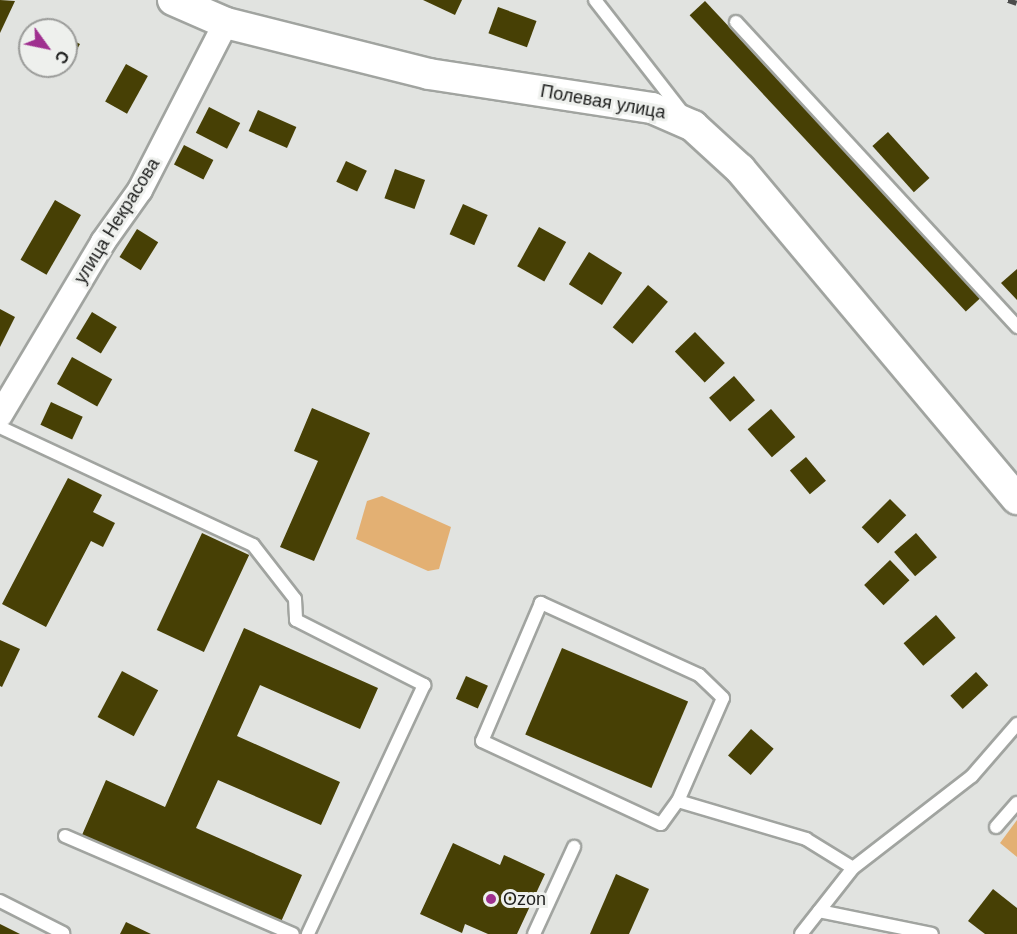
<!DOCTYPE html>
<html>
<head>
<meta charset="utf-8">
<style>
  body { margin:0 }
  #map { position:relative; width:1017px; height:934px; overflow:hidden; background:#e1e3e0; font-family:Arial,sans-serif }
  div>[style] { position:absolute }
  .green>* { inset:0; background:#e3b073 }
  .building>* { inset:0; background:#474005; transform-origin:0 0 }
  .roads { filter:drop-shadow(2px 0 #a1a4a0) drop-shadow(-2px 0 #a1a4a0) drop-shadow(0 2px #a1a4a0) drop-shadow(0 -2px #a1a4a0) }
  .service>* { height:12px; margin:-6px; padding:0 6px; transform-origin:6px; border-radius:6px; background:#fff }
  .minor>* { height:24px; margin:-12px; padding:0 12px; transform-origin:12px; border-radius:12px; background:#fff }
  .tertiary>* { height:30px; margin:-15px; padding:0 15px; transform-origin:15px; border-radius:15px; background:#fff }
  .rail>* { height:4.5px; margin-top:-2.25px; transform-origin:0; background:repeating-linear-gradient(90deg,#4b4c4b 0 10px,transparent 0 20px) }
  .dots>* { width:16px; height:16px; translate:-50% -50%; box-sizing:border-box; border:3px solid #eef0ed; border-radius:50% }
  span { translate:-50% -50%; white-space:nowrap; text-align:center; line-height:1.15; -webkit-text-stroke:6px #eef0ed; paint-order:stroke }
  .street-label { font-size:18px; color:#1e1f1e }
  .poi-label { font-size:18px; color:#1e1f1e }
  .left { translate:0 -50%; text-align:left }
  .north { position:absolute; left:18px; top:18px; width:60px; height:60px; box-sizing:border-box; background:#eef0ed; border:2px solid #9b9c9a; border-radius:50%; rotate:123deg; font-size:16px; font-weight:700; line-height:24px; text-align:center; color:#1e1f1e }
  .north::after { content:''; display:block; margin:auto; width:21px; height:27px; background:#9f308f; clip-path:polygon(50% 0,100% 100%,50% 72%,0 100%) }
</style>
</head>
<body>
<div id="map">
  <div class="green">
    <div style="clip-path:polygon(382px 496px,451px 527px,439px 569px,428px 571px,356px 539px,367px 501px)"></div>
    <div style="clip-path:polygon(1017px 820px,1017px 857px,1000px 843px)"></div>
  </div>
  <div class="building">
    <div style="clip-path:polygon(0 0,15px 1px,0 33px)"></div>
    <div style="clip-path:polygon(423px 0,462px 0,455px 15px)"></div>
    <div style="left:705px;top:1px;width:405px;height:21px;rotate:47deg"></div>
    <div style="left:498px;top:7px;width:41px;height:28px;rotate:20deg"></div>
    <div style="clip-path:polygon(66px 37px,80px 44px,65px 72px,53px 66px,66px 66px)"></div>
    <div style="left:126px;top:64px;width:25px;height:43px;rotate:29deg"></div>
    <div style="left:209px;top:107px;width:35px;height:29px;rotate:27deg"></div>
    <div style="left:258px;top:110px;width:42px;height:23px;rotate:24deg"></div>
    <div style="left:888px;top:132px;width:62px;height:21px;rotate:48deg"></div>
    <div style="left:184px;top:145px;width:33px;height:22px;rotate:27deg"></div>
    <div style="left:346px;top:161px;width:23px;height:23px;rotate:25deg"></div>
    <div style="left:395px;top:169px;width:32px;height:31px;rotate:20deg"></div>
    <div style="left:55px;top:200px;width:30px;height:69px;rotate:30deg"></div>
    <div style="left:463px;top:204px;width:27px;height:33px;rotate:24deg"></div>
    <div style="left:539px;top:227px;width:31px;height:45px;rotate:29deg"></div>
    <div style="left:137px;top:229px;width:25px;height:33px;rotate:32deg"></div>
    <div style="left:589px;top:252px;width:39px;height:38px;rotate:32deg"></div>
    <div style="clip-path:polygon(1017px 269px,1017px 300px,1001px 283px)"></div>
    <div style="left:648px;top:285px;width:26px;height:55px;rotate:40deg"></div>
    <div style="clip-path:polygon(0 309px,15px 317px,0 347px)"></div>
    <div style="left:92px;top:312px;width:29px;height:31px;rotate:31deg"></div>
    <div style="left:695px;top:332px;width:43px;height:28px;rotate:46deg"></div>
    <div style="left:72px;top:357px;width:46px;height:31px;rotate:29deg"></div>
    <div style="left:734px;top:376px;width:32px;height:33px;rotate:49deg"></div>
    <div style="left:51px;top:402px;width:35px;height:25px;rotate:25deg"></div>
    <div style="clip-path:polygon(312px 408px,370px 433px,314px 561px,280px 547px,318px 461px,294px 451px)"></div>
    <div style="left:771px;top:409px;width:37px;height:31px;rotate:49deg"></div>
    <div style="left:806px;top:457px;width:31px;height:21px;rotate:50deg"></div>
    <div style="clip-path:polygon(68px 478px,102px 495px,93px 512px,115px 523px,103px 547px,91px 541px,46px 627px,2px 604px)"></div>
    <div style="left:890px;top:499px;width:23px;height:40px;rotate:45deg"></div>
    <div style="left:202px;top:533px;width:52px;height:107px;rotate:25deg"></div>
    <div style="left:916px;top:533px;width:32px;height:29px;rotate:49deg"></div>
    <div style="left:890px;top:560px;width:28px;height:36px;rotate:46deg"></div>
    <div style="left:936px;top:615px;width:30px;height:43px;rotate:49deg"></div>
    <div style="clip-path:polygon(244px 628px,378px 688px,360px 729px,260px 685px,237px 736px,340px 782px,321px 825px,218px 780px,196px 828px,302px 875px,280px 924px,82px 835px,106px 780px,165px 807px)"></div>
    <div style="clip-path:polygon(0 640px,20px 649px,2px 687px,0 686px)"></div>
    <div style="left:562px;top:648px;width:137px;height:94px;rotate:23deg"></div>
    <div style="left:122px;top:671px;width:41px;height:52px;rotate:28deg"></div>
    <div style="left:976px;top:672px;width:18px;height:35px;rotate:47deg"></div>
    <div style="left:466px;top:676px;width:24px;height:25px;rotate:24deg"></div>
    <div style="left:751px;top:729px;width:30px;height:35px;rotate:41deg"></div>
    <div style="clip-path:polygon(453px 843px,500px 865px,504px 855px,545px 874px,517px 934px,488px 934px,465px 924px,462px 933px,420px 914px)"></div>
    <div style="clip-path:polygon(616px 874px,649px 889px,629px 934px,590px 934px)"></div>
    <div style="clip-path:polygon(993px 889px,1017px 908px,1017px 934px,985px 934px,968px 921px)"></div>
    <div style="clip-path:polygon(126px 922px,151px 934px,120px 934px)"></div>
    <div style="clip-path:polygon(0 924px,20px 934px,0 934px)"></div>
  </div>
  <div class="roads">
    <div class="service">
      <div style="left:595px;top:0;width:143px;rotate:52.1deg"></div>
      <div style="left:736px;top:22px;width:415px;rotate:47.3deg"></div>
      <div style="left:0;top:427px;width:279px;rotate:25deg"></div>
      <div style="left:253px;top:545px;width:68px;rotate:52.1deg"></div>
      <div style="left:295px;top:599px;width:21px;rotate:87deg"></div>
      <div style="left:296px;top:620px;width:144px;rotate:26.9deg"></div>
      <div style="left:424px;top:685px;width:275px;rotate:115deg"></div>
      <div style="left:678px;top:801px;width:112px;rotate:-66.4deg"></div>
      <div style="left:723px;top:698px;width:33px;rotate:-136deg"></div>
      <div style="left:699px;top:675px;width:174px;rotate:-155.5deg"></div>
      <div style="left:541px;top:603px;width:150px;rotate:113.1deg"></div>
      <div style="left:482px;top:741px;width:197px;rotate:24.9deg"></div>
      <div style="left:661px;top:824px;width:29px;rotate:-54deg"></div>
      <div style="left:678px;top:801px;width:134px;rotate:16.5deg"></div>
      <div style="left:806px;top:839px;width:55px;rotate:31.7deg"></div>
      <div style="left:996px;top:827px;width:32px;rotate:-49deg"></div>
      <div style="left:65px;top:836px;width:248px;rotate:23.3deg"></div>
      <div style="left:0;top:901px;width:71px;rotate:26.9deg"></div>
      <div style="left:819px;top:911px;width:115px;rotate:11.5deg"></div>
      <div style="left:534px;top:934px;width:96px;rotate:-65.3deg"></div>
      <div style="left:801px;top:934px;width:84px;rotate:-51.8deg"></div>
      <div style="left:853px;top:868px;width:150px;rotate:-37.7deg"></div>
      <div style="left:972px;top:776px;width:69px;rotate:-49.1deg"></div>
    </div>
    <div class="minor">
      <div style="left:0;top:415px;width:201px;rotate:-59.2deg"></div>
      <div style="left:103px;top:242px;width:64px;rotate:-54.6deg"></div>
      <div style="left:140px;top:190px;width:188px;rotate:-62.8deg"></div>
    </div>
    <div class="tertiary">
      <div style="left:173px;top:0;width:58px;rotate:23.5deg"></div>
      <div style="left:226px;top:23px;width:209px;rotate:14.1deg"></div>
      <div style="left:429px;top:74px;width:226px;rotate:8.7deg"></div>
      <div style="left:652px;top:108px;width:45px;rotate:23.7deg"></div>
      <div style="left:693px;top:126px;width:64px;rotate:42.5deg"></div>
      <div style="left:740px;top:169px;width:431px;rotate:50deg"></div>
    </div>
  </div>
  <div class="rail">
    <div style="left:1008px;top:0;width:9px;rotate:18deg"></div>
  </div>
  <div class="dots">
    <div style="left:491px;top:899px;background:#9f308f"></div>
  </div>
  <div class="street-label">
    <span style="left:603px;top:102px;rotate:10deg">Полевая улица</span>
    <span style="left:117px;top:221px;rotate:-58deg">улица Некрасова</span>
  </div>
  <div class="poi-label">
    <span class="left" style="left:503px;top:899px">Ozon</span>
  </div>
  <div class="north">С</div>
</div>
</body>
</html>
